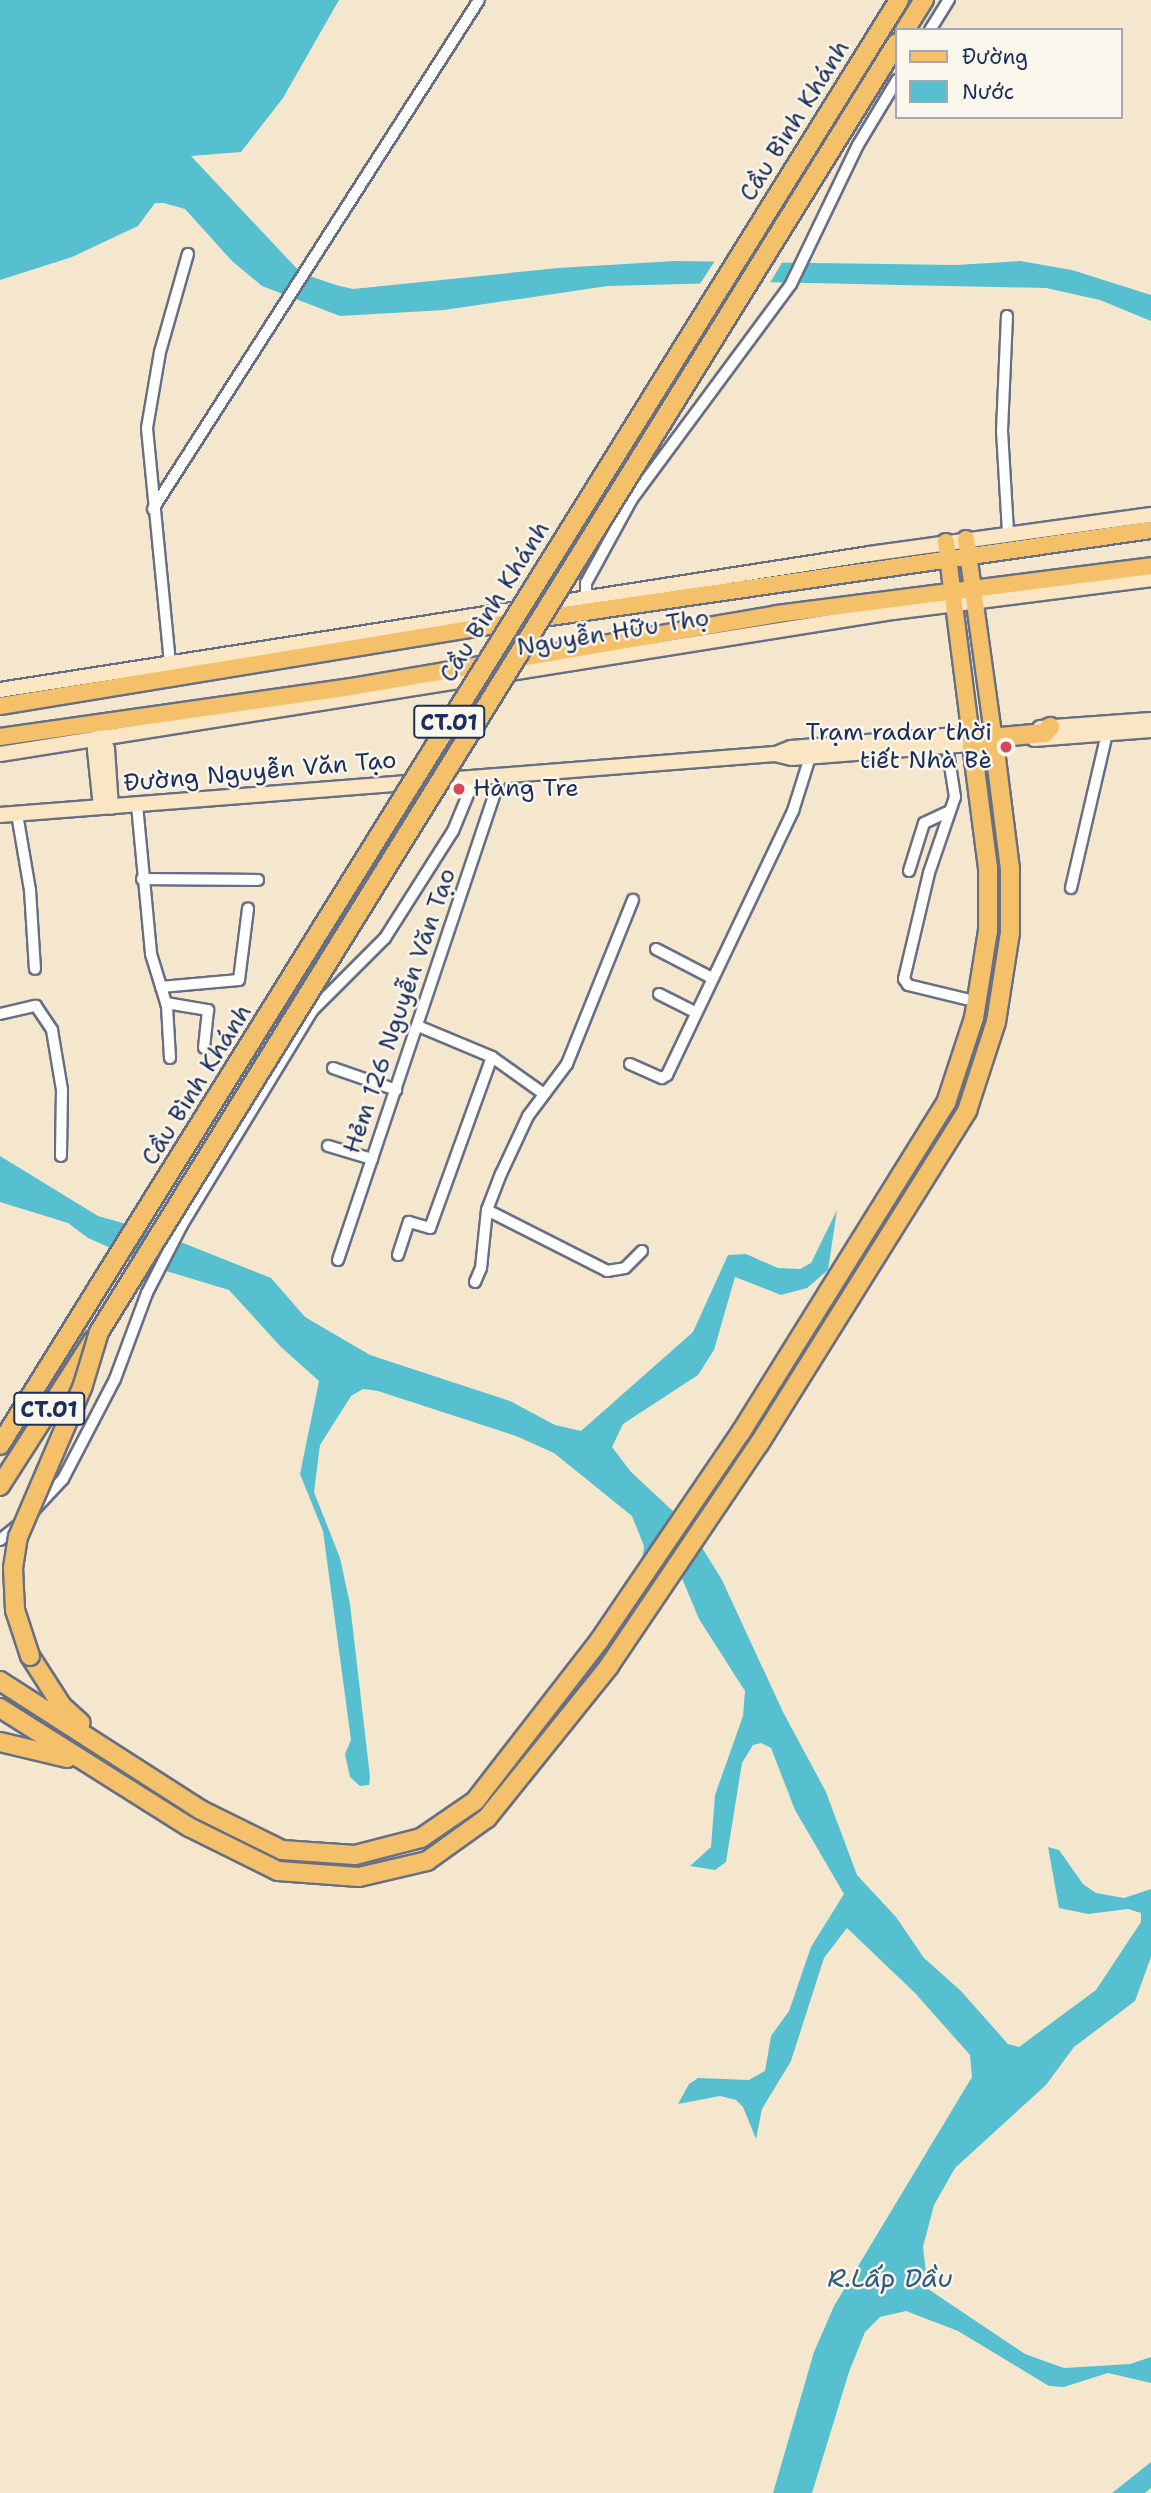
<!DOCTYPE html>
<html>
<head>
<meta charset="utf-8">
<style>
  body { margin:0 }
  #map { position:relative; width:1151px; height:2493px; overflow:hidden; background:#f5e7ce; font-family:"Shantell Sans",sans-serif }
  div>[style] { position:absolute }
  .water>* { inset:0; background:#56c0d1 }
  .pier>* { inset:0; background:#f5e7ce }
  .roads { filter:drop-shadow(2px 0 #676f85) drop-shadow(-2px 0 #676f85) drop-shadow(0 2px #676f85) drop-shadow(0 -2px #676f85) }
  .minor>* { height:10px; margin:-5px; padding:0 5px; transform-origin:5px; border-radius:5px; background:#fff }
  .secondary>* { height:14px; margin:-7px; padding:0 7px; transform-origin:7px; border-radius:7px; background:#fbe6c3 }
  .primary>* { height:16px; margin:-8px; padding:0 8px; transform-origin:8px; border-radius:8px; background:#f4c16a }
  .motorway>* { height:18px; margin:-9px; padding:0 9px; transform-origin:9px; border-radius:9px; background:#f4c16a }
  .bridges { filter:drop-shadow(2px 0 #676f85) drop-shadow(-2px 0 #676f85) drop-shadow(0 2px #676f85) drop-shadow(0 -2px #676f85) }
  .motorway-bridge>* { height:18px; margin:-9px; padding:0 9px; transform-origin:9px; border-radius:9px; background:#f4c16a }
  .dots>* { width:19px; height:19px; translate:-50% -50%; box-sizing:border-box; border:4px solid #fbf7ec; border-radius:50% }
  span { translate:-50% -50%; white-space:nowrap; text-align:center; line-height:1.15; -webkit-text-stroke:5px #fbf7ec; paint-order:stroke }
  .shield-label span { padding:2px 5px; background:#fbf7ec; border:2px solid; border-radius:5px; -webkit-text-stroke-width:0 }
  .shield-label { font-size:23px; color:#1b2f5e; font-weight:700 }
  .street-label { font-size:24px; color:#1b2f5e }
  .poi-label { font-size:24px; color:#1b2f5e }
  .right { translate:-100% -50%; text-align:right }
  .left { translate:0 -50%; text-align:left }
  .water-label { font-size:26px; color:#2d5a80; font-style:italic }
  .legend { position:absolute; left:895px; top:28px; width:228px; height:91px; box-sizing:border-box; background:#fbf7ec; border:2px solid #a1a7b3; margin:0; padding:9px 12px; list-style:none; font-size:21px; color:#1b2f5e }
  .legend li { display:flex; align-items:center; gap:14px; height:35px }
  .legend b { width:35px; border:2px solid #a1a7b3 }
</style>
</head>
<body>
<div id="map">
  <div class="water">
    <div style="clip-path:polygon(0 0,339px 0,283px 98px,241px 152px,191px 156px,301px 273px,336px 285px,353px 289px,558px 268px,675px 261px,956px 265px,1020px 261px,1072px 270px,1151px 295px,1151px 321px,1100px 300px,1046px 288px,760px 282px,608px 286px,444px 310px,340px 316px,262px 286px,232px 261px,185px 209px,164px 203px,155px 203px,138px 226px,72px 257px,0 280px)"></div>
    <div style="clip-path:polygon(0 1156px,98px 1216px,158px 1233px,271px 1278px,305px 1317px,370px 1355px,510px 1401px,555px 1425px,581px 1431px,693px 1332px,728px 1255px,746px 1254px,778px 1268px,800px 1269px,811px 1263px,837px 1210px,828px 1270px,807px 1288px,781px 1295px,735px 1277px,714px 1350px,698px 1375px,623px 1424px,612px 1447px,631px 1472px,688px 1525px,722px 1580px,783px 1712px,826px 1792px,857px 1875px,896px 1917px,924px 1958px,961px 1991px,1008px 2044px,1019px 2047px,1096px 1990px,1141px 1922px,1141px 1913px,1128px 1909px,1088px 1914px,1059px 1908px,1048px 1847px,1059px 1850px,1083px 1884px,1096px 1893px,1124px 1898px,1151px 1889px,1151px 1957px,1135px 2001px,1074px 2047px,1046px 2085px,955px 2168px,934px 2205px,923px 2247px,928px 2289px,1025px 2354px,1064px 2368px,1130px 2364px,1151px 2357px,1151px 2383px,1108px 2373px,1064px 2387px,1049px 2386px,958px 2331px,906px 2311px,880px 2317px,865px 2332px,849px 2372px,812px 2493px,773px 2493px,814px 2352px,834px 2306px,972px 2077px,970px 2055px,915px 1993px,847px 1928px,824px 1958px,791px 2061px,762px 2109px,756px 2139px,743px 2107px,736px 2100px,720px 2096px,678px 2104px,689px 2084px,698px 2078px,749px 2080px,765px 2071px,771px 2036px,789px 2011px,811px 1947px,844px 1894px,795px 1810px,771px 1748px,761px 1743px,753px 1745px,742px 1763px,726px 1862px,715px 1870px,690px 1866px,711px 1847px,715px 1795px,743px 1716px,745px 1691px,699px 1619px,671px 1552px,662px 1560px,649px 1623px,631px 1647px,644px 1546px,632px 1516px,554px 1453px,516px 1436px,378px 1391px,363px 1389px,351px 1396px,320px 1445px,314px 1492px,340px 1558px,350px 1604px,370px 1777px,369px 1785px,360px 1786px,350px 1777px,345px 1754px,351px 1740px,323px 1531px,300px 1474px,319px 1381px,281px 1347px,229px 1290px,153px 1267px,88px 1238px,68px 1223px,0 1202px)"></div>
    <div style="clip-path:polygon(1151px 2462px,1151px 2488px,1145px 2493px,1112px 2493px)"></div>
  </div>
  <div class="pier">
    <div style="clip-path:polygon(718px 256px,753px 255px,786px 256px,768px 286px,698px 287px)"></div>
  </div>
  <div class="roads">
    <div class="minor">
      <div style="left:930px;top:30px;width:36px;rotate:-58deg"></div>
      <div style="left:1007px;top:316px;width:115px;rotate:92.5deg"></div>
      <div style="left:1002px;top:431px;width:102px;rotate:86.6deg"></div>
      <div style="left:153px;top:509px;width:604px;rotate:-57.36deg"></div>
      <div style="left:586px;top:598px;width:15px;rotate:-90deg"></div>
      <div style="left:586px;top:583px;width:96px;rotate:-61.3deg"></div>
      <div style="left:632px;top:499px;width:267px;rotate:-53.5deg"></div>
      <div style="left:791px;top:284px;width:154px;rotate:-64.3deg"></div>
      <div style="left:858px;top:145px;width:76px;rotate:-59deg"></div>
      <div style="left:170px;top:663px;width:236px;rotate:-95.6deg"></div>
      <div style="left:147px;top:428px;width:77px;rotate:-80.3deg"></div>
      <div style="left:160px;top:352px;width:102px;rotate:-74.1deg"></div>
      <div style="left:947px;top:746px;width:52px;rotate:81.1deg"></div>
      <div style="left:955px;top:797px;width:80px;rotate:108.9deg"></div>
      <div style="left:929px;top:873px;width:109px;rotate:103.3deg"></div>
      <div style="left:904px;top:979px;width:7px;rotate:56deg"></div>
      <div style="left:908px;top:985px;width:60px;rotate:13.6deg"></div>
      <div style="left:137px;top:805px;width:150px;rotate:84.6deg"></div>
      <div style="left:151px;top:954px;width:54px;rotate:72.9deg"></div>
      <div style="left:167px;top:1006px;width:52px;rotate:86.7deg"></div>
      <div style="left:17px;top:814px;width:77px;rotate:80.3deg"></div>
      <div style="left:30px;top:890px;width:79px;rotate:86.4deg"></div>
      <div style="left:909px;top:871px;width:50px;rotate:-72.6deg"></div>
      <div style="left:924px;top:823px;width:26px;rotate:-25deg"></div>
      <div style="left:142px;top:879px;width:116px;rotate:0.5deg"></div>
      <div style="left:1071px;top:888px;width:159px;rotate:-76.9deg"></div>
      <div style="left:656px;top:949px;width:63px;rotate:27.4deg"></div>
      <div style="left:161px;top:987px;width:78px;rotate:-5.1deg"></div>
      <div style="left:239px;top:980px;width:72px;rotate:-82.8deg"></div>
      <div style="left:659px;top:994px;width:40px;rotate:26.6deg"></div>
      <div style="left:166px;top:1003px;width:43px;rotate:9.5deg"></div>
      <div style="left:208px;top:1010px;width:38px;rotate:96deg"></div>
      <div style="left:0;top:1014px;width:37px;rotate:-13deg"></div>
      <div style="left:36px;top:1006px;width:29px;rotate:56deg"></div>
      <div style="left:52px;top:1030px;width:61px;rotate:80.5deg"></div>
      <div style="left:62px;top:1090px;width:66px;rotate:90.9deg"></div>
      <div style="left:418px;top:1026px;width:80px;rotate:22.7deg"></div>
      <div style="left:492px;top:1057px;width:64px;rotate:35.4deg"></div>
      <div style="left:630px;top:1064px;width:35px;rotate:24deg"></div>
      <div style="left:662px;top:1078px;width:6px;rotate:-31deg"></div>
      <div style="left:667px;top:1075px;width:293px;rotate:-64.5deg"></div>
      <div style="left:793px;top:811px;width:57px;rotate:-72.5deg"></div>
      <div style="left:333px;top:1068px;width:67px;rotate:19.2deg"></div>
      <div style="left:328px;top:1146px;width:46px;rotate:16.5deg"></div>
      <div style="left:487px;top:1210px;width:135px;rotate:26.9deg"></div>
      <div style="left:607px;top:1271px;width:18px;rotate:-9deg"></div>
      <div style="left:625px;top:1268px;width:24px;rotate:-45deg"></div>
      <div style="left:398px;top:1255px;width:35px;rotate:-72deg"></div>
      <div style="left:409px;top:1222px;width:22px;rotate:16deg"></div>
      <div style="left:430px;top:1228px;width:182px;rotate:-70.1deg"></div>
      <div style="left:338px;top:1260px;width:512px;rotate:-71.42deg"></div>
      <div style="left:475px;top:1282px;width:15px;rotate:-67deg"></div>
      <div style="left:481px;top:1268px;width:58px;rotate:-84.1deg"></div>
      <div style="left:487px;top:1210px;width:39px;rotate:-69deg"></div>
      <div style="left:501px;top:1174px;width:64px;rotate:-65deg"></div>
      <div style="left:528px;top:1116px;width:65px;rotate:-53.1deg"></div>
      <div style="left:567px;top:1064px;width:177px;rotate:-68.1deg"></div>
      <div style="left:33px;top:1511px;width:44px;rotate:-46.8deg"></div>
      <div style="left:63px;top:1479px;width:113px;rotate:-62.5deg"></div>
      <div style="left:115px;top:1379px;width:92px;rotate:-69.6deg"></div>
      <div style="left:147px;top:1293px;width:76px;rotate:-62.8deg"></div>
      <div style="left:182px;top:1225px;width:250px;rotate:-58.7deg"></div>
      <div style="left:312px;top:1011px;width:103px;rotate:-45deg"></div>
      <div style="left:385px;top:938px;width:127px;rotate:-57.6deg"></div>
      <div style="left:453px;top:831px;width:55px;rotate:-67.6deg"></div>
      <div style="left:0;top:1540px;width:26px;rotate:-39deg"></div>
    </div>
    <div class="secondary">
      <div style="left:0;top:690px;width:880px;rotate:-8.89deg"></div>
      <div style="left:869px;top:554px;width:285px;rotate:-7.9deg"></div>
      <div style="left:1040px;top:728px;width:111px;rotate:-4.1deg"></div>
      <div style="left:99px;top:730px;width:21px;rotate:67deg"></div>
      <div style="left:107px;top:749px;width:58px;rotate:86.1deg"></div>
      <div style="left:100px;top:738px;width:13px;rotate:113deg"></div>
      <div style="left:95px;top:750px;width:57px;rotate:84deg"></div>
      <div style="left:1034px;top:739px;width:117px;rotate:-4.4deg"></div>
      <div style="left:0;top:754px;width:905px;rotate:-9.03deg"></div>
      <div style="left:894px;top:612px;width:259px;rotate:-7.3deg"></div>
      <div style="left:776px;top:754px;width:16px;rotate:-22deg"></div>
      <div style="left:791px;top:748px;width:191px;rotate:-4.5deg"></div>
      <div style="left:0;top:815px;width:777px;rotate:-4.5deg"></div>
      <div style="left:775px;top:754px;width:17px;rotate:13deg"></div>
      <div style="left:792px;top:758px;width:191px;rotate:-4.5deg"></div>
    </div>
    <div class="primary">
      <div style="left:966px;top:539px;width:205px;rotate:82.1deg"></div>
      <div style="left:946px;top:542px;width:204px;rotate:82.7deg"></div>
      <div style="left:0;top:706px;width:502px;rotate:-9.29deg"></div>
      <div style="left:495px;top:625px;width:663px;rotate:-8.24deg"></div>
      <div style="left:0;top:737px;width:355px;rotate:-8.1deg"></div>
      <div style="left:351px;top:687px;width:432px;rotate:-9.7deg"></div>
      <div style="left:777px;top:614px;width:377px;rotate:-7.3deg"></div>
    </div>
    <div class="motorway">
      <div style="left:905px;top:30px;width:36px;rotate:-58deg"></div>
      <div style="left:0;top:1486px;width:174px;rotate:-57.4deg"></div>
      <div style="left:30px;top:1656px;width:59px;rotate:57.4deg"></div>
      <div style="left:62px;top:1706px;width:25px;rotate:42deg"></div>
      <div style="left:0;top:1681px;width:239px;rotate:32.7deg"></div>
      <div style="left:201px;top:1810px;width:90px;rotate:26.3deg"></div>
      <div style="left:282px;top:1850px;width:73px;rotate:3.9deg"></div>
      <div style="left:355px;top:1855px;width:68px;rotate:-14.4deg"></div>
      <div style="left:421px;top:1838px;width:65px;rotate:-34.4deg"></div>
      <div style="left:475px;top:1801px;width:202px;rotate:-52.2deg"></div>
      <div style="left:599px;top:1641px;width:253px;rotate:-55.8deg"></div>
      <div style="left:741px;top:1432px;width:388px;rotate:-58.1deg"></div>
      <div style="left:946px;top:1103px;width:89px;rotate:-71.8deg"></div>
      <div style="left:974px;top:1018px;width:88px;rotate:-80.9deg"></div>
      <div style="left:988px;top:931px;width:63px;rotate:-90deg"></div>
      <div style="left:988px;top:868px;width:125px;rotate:-97.4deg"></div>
      <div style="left:972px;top:744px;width:8px;rotate:-40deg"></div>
      <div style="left:978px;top:739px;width:67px;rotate:-5.1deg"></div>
      <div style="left:1045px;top:733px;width:8px;rotate:-50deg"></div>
      <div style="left:0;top:1708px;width:223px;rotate:32.2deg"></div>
      <div style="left:189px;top:1827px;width:99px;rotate:26.3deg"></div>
      <div style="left:278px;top:1871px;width:81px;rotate:4.2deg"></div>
      <div style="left:359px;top:1877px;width:70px;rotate:-13.2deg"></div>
      <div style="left:427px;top:1861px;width:74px;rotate:-35.6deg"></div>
      <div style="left:487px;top:1818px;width:195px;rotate:-51.2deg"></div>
      <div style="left:609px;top:1666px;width:268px;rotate:-56deg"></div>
      <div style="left:759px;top:1444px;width:393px;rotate:-58deg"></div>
      <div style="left:967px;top:1111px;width:94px;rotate:-72deg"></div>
      <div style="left:996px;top:1022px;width:90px;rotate:-81.1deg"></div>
      <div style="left:1010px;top:933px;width:64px;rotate:-90deg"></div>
      <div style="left:1010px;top:869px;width:128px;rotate:-97.2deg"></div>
      <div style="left:0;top:1742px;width:69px;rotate:13.4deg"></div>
    </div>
  </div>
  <div class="bridges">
    <div class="motorway-bridge">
      <div style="left:0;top:1445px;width:1702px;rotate:-58.11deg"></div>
      <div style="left:30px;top:1656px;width:48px;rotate:-108.1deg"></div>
      <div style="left:15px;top:1610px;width:42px;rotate:-92.7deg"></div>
      <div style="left:13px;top:1568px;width:31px;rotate:-81deg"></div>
      <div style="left:18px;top:1537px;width:165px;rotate:-66.8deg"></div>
      <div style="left:83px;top:1385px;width:55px;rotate:-73.2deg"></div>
      <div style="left:99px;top:1332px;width:1516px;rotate:-58.24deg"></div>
    </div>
  </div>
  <div class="dots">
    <div style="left:1006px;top:747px;background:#d1495b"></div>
    <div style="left:459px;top:789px;background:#d1495b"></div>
  </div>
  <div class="shield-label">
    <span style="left:449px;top:722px">CT.01</span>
    <span style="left:49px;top:1409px">CT.01</span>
  </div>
  <div class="street-label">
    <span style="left:795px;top:121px;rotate:-58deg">Cầu Bình Khánh</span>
    <span style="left:495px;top:602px;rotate:-58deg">Cầu Bình Khánh</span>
    <span style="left:613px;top:633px;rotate:-9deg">Nguyễn Hữu Thọ</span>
    <span style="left:260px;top:772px;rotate:-5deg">Đường Nguyễn Văn Tạo</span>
    <span style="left:400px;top:1011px;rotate:-71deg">Hẻm 126 Nguyễn Văn Tạo</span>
    <span style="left:197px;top:1085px;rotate:-58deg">Cầu Bình Khánh</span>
  </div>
  <div class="poi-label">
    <span class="right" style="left:992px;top:747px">Trạm radar thời<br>tiết Nhà Bè</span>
    <span class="left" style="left:473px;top:789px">Hàng Tre</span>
  </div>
  <div class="water-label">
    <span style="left:890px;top:2278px">R.Lấp Dầu</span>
  </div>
  <ul class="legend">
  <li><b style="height:9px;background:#f4c16a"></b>Đường</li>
  <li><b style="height:19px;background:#56c0d1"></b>Nước</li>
  </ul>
</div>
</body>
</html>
